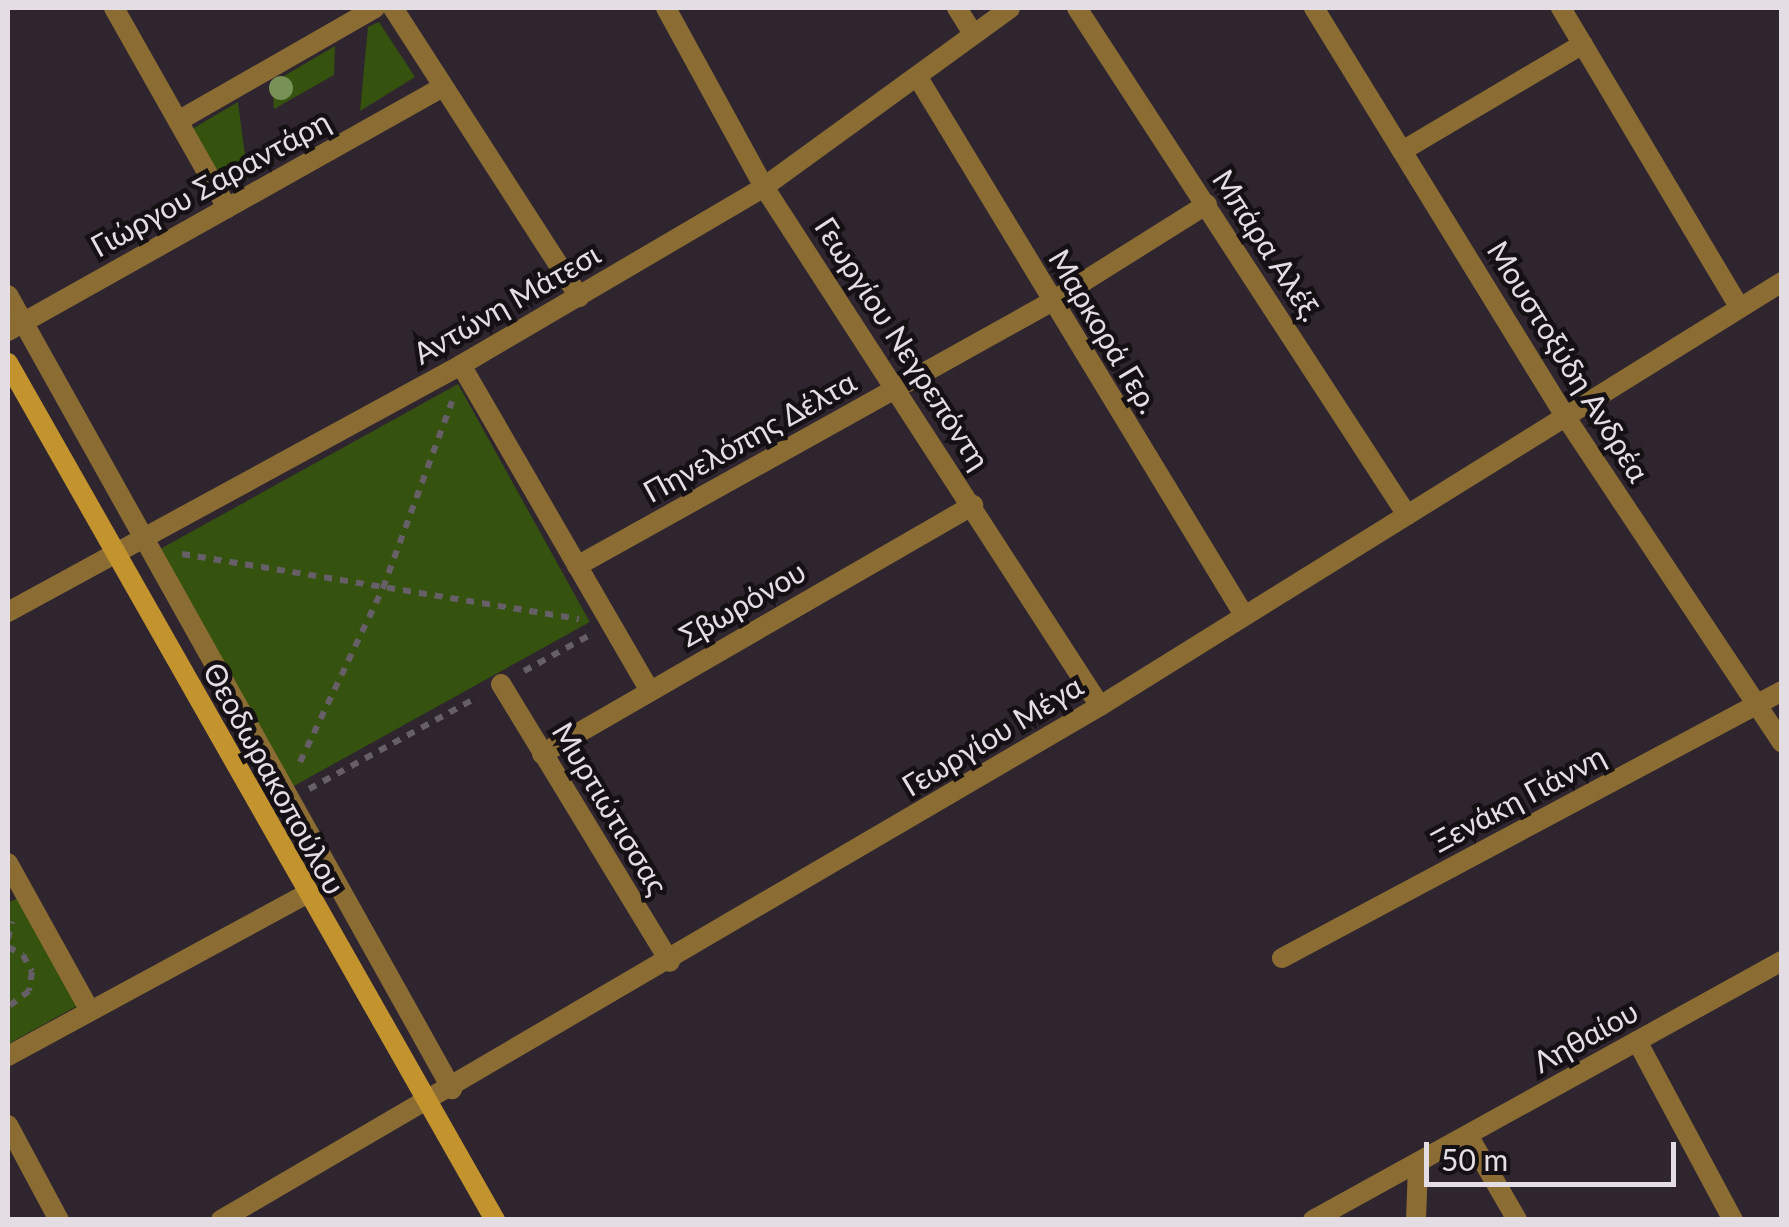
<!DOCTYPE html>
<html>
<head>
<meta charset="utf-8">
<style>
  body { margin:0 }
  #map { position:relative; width:1789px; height:1227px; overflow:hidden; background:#2e252f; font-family:Lato,sans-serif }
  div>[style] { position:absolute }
  .green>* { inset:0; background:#35520e; transform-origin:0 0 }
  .path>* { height:6px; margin-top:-3px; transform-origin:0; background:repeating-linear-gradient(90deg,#675f68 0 8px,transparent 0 16px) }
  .street>* { height:20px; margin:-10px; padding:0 10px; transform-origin:10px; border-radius:10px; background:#8b6d34 }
  .secondary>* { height:20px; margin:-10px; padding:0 10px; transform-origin:10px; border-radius:10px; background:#c3932e }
  .trees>* { width:24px; height:24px; margin:-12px; border-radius:50%; background:#779156 }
  span { translate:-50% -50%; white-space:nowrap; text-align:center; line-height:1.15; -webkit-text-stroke:9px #141014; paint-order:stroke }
  .street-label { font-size:30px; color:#e4dee4 }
  .frame { position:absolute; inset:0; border:10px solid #e4dee4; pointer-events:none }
  .scale { position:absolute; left:1424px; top:1142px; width:252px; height:45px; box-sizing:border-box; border:5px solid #e4dee4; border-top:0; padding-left:12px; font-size:30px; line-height:35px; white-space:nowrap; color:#e4dee4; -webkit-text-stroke:8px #141014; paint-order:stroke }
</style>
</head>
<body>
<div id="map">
  <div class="green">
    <div style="clip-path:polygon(379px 22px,415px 77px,360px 111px,368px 27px)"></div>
    <div style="clip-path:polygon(335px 46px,334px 75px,274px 109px,272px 83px)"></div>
    <div style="clip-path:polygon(238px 102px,248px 179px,225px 192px,192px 129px)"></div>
    <div style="left:458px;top:384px;width:272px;height:346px;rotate:61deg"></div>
    <div style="clip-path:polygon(18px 898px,77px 1006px,8px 1044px,8px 903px)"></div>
  </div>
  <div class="path">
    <div style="left:182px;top:554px;width:402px;rotate:9.3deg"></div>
    <div style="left:524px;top:671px;width:77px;rotate:-28.6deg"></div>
    <div style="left:300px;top:762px;width:193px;rotate:-64.5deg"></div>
    <div style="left:383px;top:588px;width:199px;rotate:-69.7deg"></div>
    <div style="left:309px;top:789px;width:192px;rotate:-28.6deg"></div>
    <div style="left:8px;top:939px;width:18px;rotate:-77deg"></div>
    <div style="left:8px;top:947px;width:17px;rotate:28deg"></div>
    <div style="left:23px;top:955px;width:19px;rotate:62deg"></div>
    <div style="left:32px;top:972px;width:19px;rotate:99deg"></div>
    <div style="left:29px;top:991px;width:26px;rotate:143deg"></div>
  </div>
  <div class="street">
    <div style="left:114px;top:8px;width:230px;rotate:60.5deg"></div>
    <div style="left:393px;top:8px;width:344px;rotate:57.2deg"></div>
    <div style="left:666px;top:8px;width:204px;rotate:61.3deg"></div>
    <div style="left:764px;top:187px;width:618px;rotate:57.08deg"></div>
    <div style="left:957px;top:8px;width:31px;rotate:58deg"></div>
    <div style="left:1077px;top:8px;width:605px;rotate:56.94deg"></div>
    <div style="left:1314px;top:8px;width:479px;rotate:58.4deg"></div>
    <div style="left:1565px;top:416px;width:392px;rotate:56.4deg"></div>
    <div style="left:1561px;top:8px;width:348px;rotate:59.2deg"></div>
    <div style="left:917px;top:76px;width:630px;rotate:58.76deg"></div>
    <div style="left:178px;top:121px;width:227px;rotate:-29.8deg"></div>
    <div style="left:1402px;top:151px;width:210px;rotate:-30.6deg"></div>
    <div style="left:8px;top:295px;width:910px;rotate:60.79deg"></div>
    <div style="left:8px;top:331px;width:498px;rotate:-29.3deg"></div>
    <div style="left:461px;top:365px;width:377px;rotate:59.9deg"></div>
    <div style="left:577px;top:566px;width:543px;rotate:-29.12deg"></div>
    <div style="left:1051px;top:302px;width:184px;rotate:-32.1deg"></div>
    <div style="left:8px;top:612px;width:516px;rotate:-28.6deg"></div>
    <div style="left:461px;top:365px;width:351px;rotate:-30.4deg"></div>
    <div style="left:764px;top:187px;width:304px;rotate:-36deg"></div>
    <div style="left:501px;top:684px;width:325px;rotate:58.7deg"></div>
    <div style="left:542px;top:754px;width:498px;rotate:-30deg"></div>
    <div style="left:8px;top:863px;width:169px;rotate:61deg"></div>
    <div style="left:1282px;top:958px;width:567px;rotate:-28.1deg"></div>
    <div style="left:1637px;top:1041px;width:203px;rotate:61.8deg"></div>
    <div style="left:8px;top:1056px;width:339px;rotate:-28.5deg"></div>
    <div style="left:8px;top:1125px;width:108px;rotate:61.8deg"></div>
    <div style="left:1468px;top:1135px;width:98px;rotate:60deg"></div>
    <div style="left:221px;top:1220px;width:1018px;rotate:-30.32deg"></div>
    <div style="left:1100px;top:706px;width:803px;rotate:-31.87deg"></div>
    <div style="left:1313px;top:1220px;width:536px;rotate:-28.91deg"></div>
    <div style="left:1416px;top:1220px;width:55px;rotate:-87.9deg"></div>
  </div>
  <div class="secondary">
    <div style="left:8px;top:363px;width:986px;rotate:60.39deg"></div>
  </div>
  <div class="trees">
    <div style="left:281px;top:88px"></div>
  </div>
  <div class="street-label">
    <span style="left:210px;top:183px;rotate:-29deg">Γιώργου Σαραντάρη</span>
    <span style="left:1268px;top:245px;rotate:57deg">Μπάρα Αλέξ.</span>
    <span style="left:506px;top:303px;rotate:-30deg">Αντώνη Μάτεσι</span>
    <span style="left:1105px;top:331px;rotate:59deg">Μαρκορά Γερ.</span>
    <span style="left:903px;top:343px;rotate:57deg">Γεωργίου Νεγρεπόντη</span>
    <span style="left:1569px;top:361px;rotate:58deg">Μουστοξύδη Ανδρέα</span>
    <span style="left:749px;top:436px;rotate:-29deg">Πηνελόπης Δέλτα</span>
    <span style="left:742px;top:603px;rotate:-30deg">Σβωρόνου</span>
    <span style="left:992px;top:735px;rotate:-31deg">Γεωργίου Μέγα</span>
    <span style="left:275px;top:778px;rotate:61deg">Θεοδωρακοπούλου</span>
    <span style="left:1518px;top:798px;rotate:-28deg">Ξενάκη Γιάννη</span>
    <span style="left:611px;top:808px;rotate:59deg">Μυρτιώτισσας</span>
    <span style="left:1585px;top:1036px;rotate:-29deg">Ληθαίου</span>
  </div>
  <div class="frame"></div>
  <div class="scale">50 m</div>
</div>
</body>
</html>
